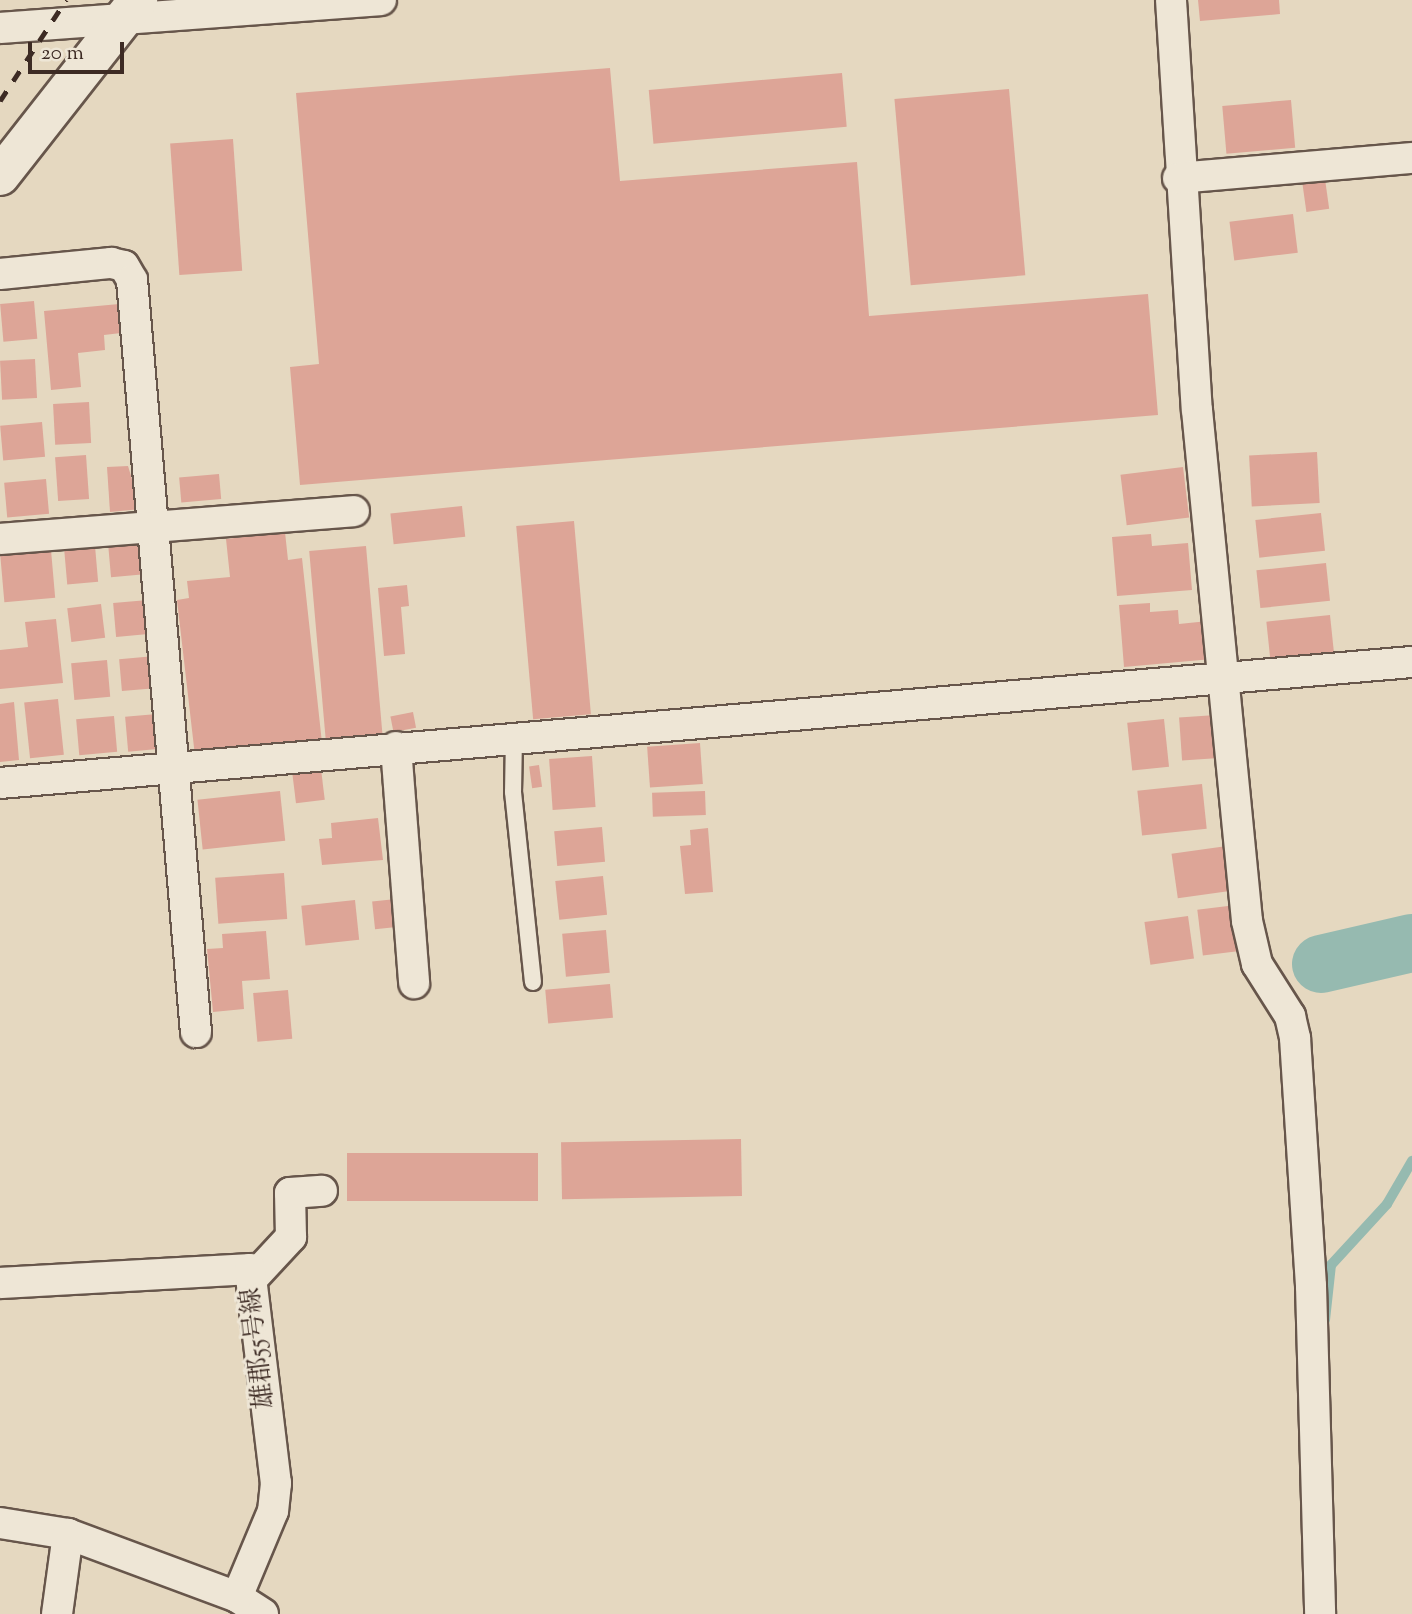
<!DOCTYPE html>
<html>
<head>
<meta charset="utf-8">
<style>
  body { margin:0 }
  #map { position:relative; width:1412px; height:1614px; overflow:hidden; background:#e5d8c0; font-family:"Sorts Mill Goudy","Noto Serif JP",serif }
  div>[style] { position:absolute }
  .stream>* { height:10px; margin:-5px; padding:0 5px; transform-origin:5px; border-radius:5px; background:#96bab0 }
  .river>* { height:58px; margin:-29px; padding:0 29px; transform-origin:29px; border-radius:29px; background:#96bab0 }
  .building>* { inset:0; background:#dda597; transform-origin:0 0 }
  .roads { filter:drop-shadow(2px 0 #67564b) drop-shadow(-2px 0 #67564b) drop-shadow(0 2px #67564b) drop-shadow(0 -2px #67564b) }
  .service>* { height:16px; margin:-8px; padding:0 8px; transform-origin:8px; border-radius:8px; background:#eee6d6 }
  .minor>* { height:30px; margin:-15px; padding:0 15px; transform-origin:15px; border-radius:15px; background:#eee6d6 }
  .secondary>* { height:38px; margin:-19px; padding:0 19px; transform-origin:19px; border-radius:19px; background:#eee6d6 }
  .rail>* { height:5px; margin-top:-2.5px; transform-origin:0; background:repeating-linear-gradient(90deg,#3d2b24 0 12px,transparent 0 24px) }
  span { translate:-50% -50%; white-space:nowrap; text-align:center; line-height:1.15; -webkit-text-stroke:6px #eee6d6; paint-order:stroke }
  .street-label { font-size:26px; color:#3d2b24 }
  .scale { position:absolute; left:28px; top:42px; width:96px; height:32px; box-sizing:border-box; border:4px solid #3d2b24; border-top:0; padding-left:9px; font-size:21px; line-height:24px; white-space:nowrap; color:#3d2b24; -webkit-text-stroke:5px #eee6d6; paint-order:stroke }
</style>
</head>
<body>
<div id="map">
  <div class="stream">
    <div style="left:1325px;top:1320px;width:55px;rotate:-83.8deg"></div>
    <div style="left:1331px;top:1265px;width:83px;rotate:-47.4deg"></div>
    <div style="left:1387px;top:1204px;width:50px;rotate:-59.8deg"></div>
  </div>
  <div class="river">
    <div style="left:1321px;top:964px;width:93px;rotate:-13deg"></div>
  </div>
  <div class="building">
    <div style="clip-path:polygon(1198px 0,1279px 0,1280px 14px,1200px 21px)"></div>
    <div style="clip-path:polygon(610px 68px,620px 181px,857px 162px,869px 316px,1148px 294px,1158px 415px,300px 485px,290px 367px,319px 364px,296px 93px)"></div>
    <div style="left:842px;top:73px;width:54px;height:194px;rotate:85deg"></div>
    <div style="left:1009px;top:89px;width:187px;height:115px;rotate:85deg"></div>
    <div style="left:1291px;top:100px;width:48px;height:69px;rotate:85deg"></div>
    <div style="left:233px;top:139px;width:132px;height:63px;rotate:86deg"></div>
    <div style="left:1325px;top:179px;width:30px;height:23px;rotate:82deg"></div>
    <div style="left:1293px;top:214px;width:39px;height:64px;rotate:83deg"></div>
    <div style="left:34px;top:301px;width:38px;height:34px;rotate:85deg"></div>
    <div style="clip-path:polygon(119px 304px,121px 333px,104px 335px,105px 350px,78px 353px,81px 387px,51px 390px,44px 311px)"></div>
    <div style="left:35px;top:359px;width:39px;height:35px;rotate:87deg"></div>
    <div style="left:89px;top:402px;width:41px;height:36px;rotate:87deg"></div>
    <div style="left:42px;top:422px;width:35px;height:42px;rotate:85deg"></div>
    <div style="left:1317px;top:452px;width:51px;height:68px;rotate:87deg"></div>
    <div style="left:86px;top:455px;width:44px;height:31px;rotate:86deg"></div>
    <div style="clip-path:polygon(128px 466px,141px 509px,110px 512px,107px 467px)"></div>
    <div style="left:1183px;top:467px;width:51px;height:63px;rotate:83deg"></div>
    <div style="left:219px;top:474px;width:25px;height:40px;rotate:85deg"></div>
    <div style="left:46px;top:479px;width:35px;height:42px;rotate:85deg"></div>
    <div style="left:462px;top:506px;width:31px;height:72px;rotate:84deg"></div>
    <div style="left:1321px;top:513px;width:38px;height:66px;rotate:84deg"></div>
    <div style="left:574px;top:521px;width:194px;height:58px;rotate:85deg"></div>
    <div style="clip-path:polygon(285px 532px,288px 560px,302px 558px,322px 743px,195px 756px,177px 600px,189px 598px,187px 581px,230px 577px,226px 539px)"></div>
    <div style="clip-path:polygon(1151px 534px,1152px 546px,1188px 543px,1192px 590px,1117px 596px,1112px 537px)"></div>
    <div style="left:147px;top:541px;width:33px;height:39px;rotate:85deg"></div>
    <div style="left:95px;top:546px;width:36px;height:31px;rotate:85deg"></div>
    <div style="left:366px;top:546px;width:192px;height:57px;rotate:85deg"></div>
    <div style="left:51px;top:550px;width:48px;height:51px;rotate:85deg"></div>
    <div style="left:1326px;top:563px;width:38px;height:70px;rotate:84deg"></div>
    <div style="clip-path:polygon(407px 585px,409px 606px,401px 607px,405px 654px,384px 656px,378px 588px)"></div>
    <div style="left:148px;top:600px;width:34px;height:35px;rotate:85deg"></div>
    <div style="clip-path:polygon(1150px 603px,1150px 612px,1178px 610px,1179px 624px,1208px 621px,1212px 659px,1124px 667px,1119px 605px)"></div>
    <div style="left:101px;top:604px;width:34px;height:34px;rotate:83deg"></div>
    <div style="left:1330px;top:615px;width:38px;height:64px;rotate:84deg"></div>
    <div style="clip-path:polygon(56px 619px,63px 683px,0 689px,0 650px,28px 647px,25px 622px)"></div>
    <div style="left:155px;top:656px;width:32px;height:36px;rotate:85deg"></div>
    <div style="left:107px;top:660px;width:37px;height:36px;rotate:85deg"></div>
    <div style="left:58px;top:699px;width:56px;height:34px;rotate:84deg"></div>
    <div style="clip-path:polygon(14px 702px,19px 760px,0 762px,0 704px)"></div>
    <div style="left:413px;top:712px;width:16px;height:23px;rotate:79deg"></div>
    <div style="left:157px;top:714px;width:35px;height:32px;rotate:85deg"></div>
    <div style="left:1216px;top:715px;width:43px;height:37px;rotate:86deg"></div>
    <div style="left:114px;top:716px;width:36px;height:38px;rotate:85deg"></div>
    <div style="left:1164px;top:719px;width:48px;height:37px;rotate:84deg"></div>
    <div style="left:700px;top:743px;width:41px;height:53px;rotate:86deg"></div>
    <div style="left:592px;top:756px;width:51px;height:43px;rotate:86deg"></div>
    <div style="left:539px;top:765px;width:22px;height:10px;rotate:82deg"></div>
    <div style="left:321px;top:769px;width:31px;height:29px;rotate:83deg"></div>
    <div style="left:1202px;top:784px;width:45px;height:65px;rotate:84deg"></div>
    <div style="left:280px;top:791px;width:50px;height:83px;rotate:84deg"></div>
    <div style="left:705px;top:791px;width:24px;height:53px;rotate:88deg"></div>
    <div style="clip-path:polygon(378px 818px,383px 860px,322px 865px,319px 839px,332px 838px,331px 823px)"></div>
    <div style="left:602px;top:827px;width:35px;height:48px;rotate:85deg"></div>
    <div style="clip-path:polygon(708px 828px,713px 892px,685px 894px,680px 846px,691px 845px,690px 830px)"></div>
    <div style="left:1227px;top:846px;width:45px;height:56px;rotate:82deg"></div>
    <div style="left:284px;top:873px;width:46px;height:69px;rotate:86deg"></div>
    <div style="left:603px;top:876px;width:39px;height:48px;rotate:84deg"></div>
    <div style="left:396px;top:899px;width:28px;height:24px;rotate:84deg"></div>
    <div style="left:355px;top:900px;width:40px;height:54px;rotate:84deg"></div>
    <div style="left:1236px;top:905px;width:46px;height:39px;rotate:83deg"></div>
    <div style="left:1188px;top:916px;width:43px;height:44px;rotate:82deg"></div>
    <div style="left:606px;top:930px;width:43px;height:44px;rotate:85deg"></div>
    <div style="clip-path:polygon(266px 931px,270px 979px,242px 981px,244px 1009px,213px 1012px,207px 949px,223px 948px,222px 934px)"></div>
    <div style="left:610px;top:984px;width:34px;height:65px;rotate:85deg"></div>
    <div style="left:288px;top:990px;width:49px;height:35px;rotate:85deg"></div>
    <div style="left:741px;top:1139px;width:57px;height:180px;rotate:89deg"></div>
    <div style="left:538px;top:1153px;width:48px;height:191px;rotate:90deg"></div>
  </div>
  <div class="roads">
    <div class="service">
      <div style="left:514px;top:736px;width:56px;rotate:91deg"></div>
      <div style="left:513px;top:792px;width:191px;rotate:84deg"></div>
    </div>
    <div class="minor">
      <div style="left:1171px;top:0;width:411px;rotate:86.4deg"></div>
      <div style="left:1197px;top:410px;width:513px;rotate:84.41deg"></div>
      <div style="left:1247px;top:921px;width:44px;rotate:76.9deg"></div>
      <div style="left:1257px;top:964px;width:62px;rotate:57.6deg"></div>
      <div style="left:1290px;top:1016px;width:23px;rotate:77deg"></div>
      <div style="left:1295px;top:1038px;width:249px;rotate:86.3deg"></div>
      <div style="left:1311px;top:1286px;width:328px;rotate:88.4deg"></div>
      <div style="left:0;top:28px;width:382px;rotate:-4.2deg"></div>
      <div style="left:1178px;top:178px;width:235px;rotate:-4.9deg"></div>
      <div style="left:0;top:274px;width:112px;rotate:-5.7deg"></div>
      <div style="left:111px;top:263px;width:13px;rotate:13deg"></div>
      <div style="left:124px;top:266px;width:16px;rotate:60deg"></div>
      <div style="left:132px;top:280px;width:755px;rotate:85.14deg"></div>
      <div style="left:0;top:539px;width:355px;rotate:-4.5deg"></div>
      <div style="left:396px;top:747px;width:237px;rotate:85.6deg"></div>
      <div style="left:0;top:783px;width:1417px;rotate:-4.9deg"></div>
      <div style="left:251px;top:1280px;width:59px;rotate:-47.1deg"></div>
      <div style="left:291px;top:1237px;width:44px;rotate:-91.3deg"></div>
      <div style="left:290px;top:1193px;width:32px;rotate:-4deg"></div>
      <div style="left:0;top:1283px;width:250px;rotate:-3.2deg"></div>
      <div style="left:250px;top:1269px;width:216px;rotate:83.1deg"></div>
      <div style="left:276px;top:1483px;width:28px;rotate:96deg"></div>
      <div style="left:273px;top:1511px;width:93px;rotate:112.7deg"></div>
      <div style="left:237px;top:1597px;width:31px;rotate:33deg"></div>
      <div style="left:0;top:1523px;width:69px;rotate:9.2deg"></div>
      <div style="left:68px;top:1534px;width:180px;rotate:20.4deg"></div>
      <div style="left:57px;top:1614px;width:81px;rotate:-82.2deg"></div>
    </div>
    <div class="secondary">
      <div style="left:0;top:176px;width:224px;rotate:-51.9deg"></div>
    </div>
  </div>
  <div class="rail">
    <div style="left:0;top:101px;width:121px;rotate:-56.8deg"></div>
  </div>
  <div class="street-label">
    <span style="left:259px;top:1348px;rotate:-97deg">雄郡55号線</span>
  </div>
  <div class="scale">20 m</div>
</div>
</body>
</html>
